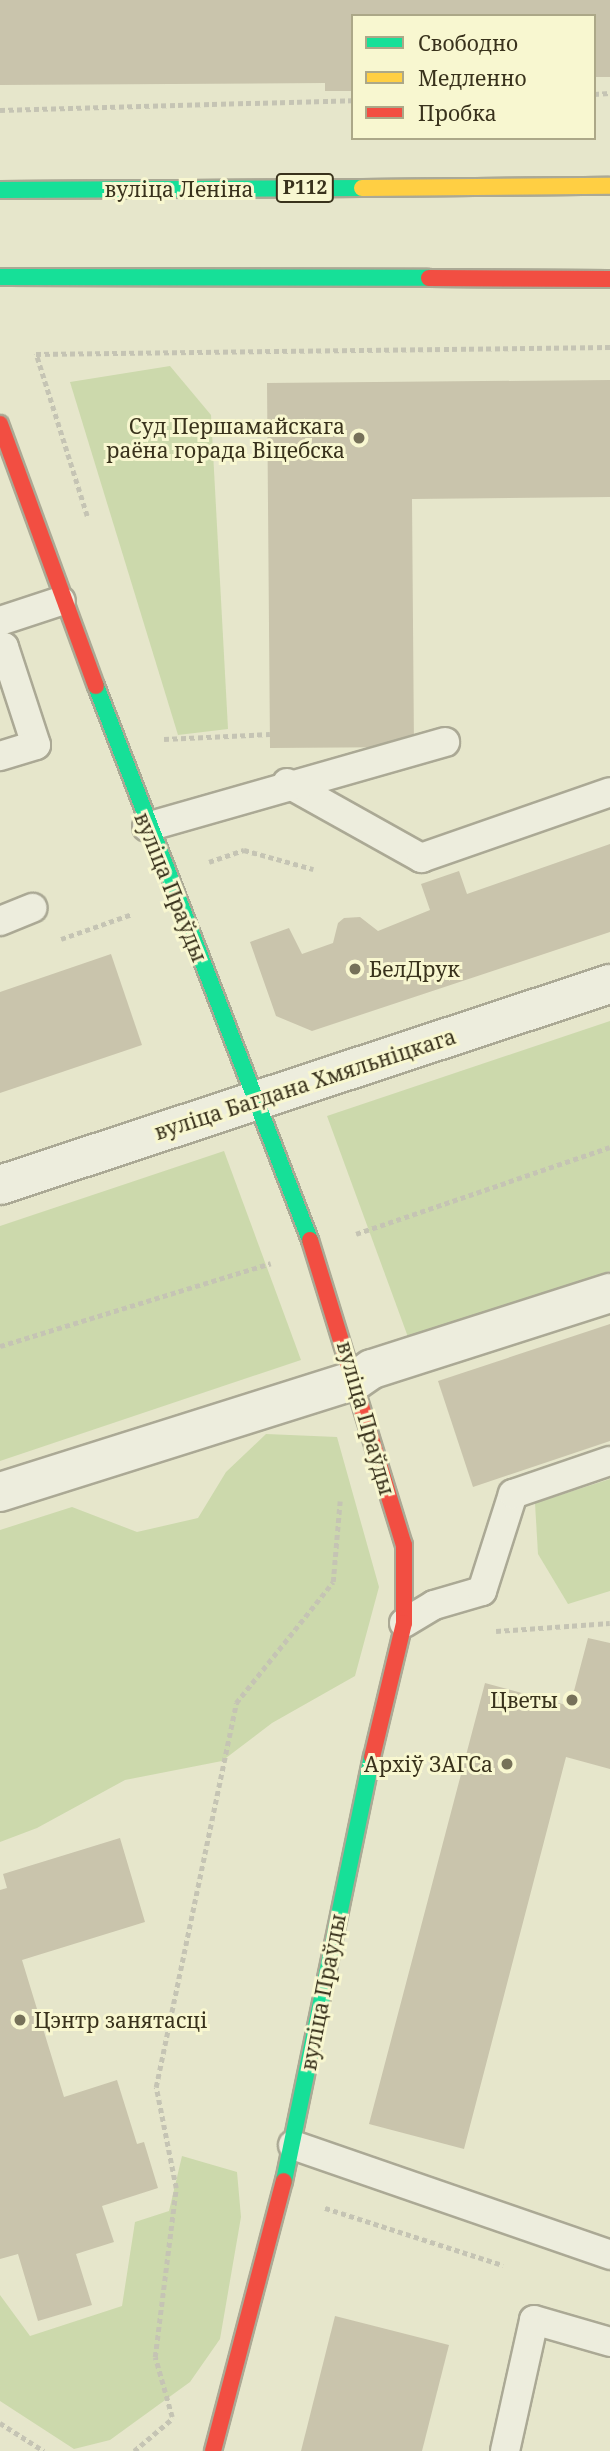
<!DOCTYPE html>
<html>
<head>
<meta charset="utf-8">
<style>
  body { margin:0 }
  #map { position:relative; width:610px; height:2451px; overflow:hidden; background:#e6e6cb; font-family:"Noto Serif",serif }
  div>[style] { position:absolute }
  .green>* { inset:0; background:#ccd9ac }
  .building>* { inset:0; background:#c9c4ac }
  .path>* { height:4.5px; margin-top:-2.25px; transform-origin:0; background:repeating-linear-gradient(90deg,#c5c4b4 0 5px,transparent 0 8.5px) }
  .roads { filter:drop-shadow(2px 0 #aba995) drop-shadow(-2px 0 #aba995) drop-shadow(0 2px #aba995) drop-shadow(0 -2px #aba995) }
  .lane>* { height:28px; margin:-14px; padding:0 14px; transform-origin:14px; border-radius:14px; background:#ededdd }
  .street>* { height:38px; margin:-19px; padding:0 19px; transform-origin:19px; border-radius:19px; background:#ededdd }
  .fast>* { height:16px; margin:-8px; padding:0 8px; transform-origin:8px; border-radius:8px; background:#16e098 }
  .slow>* { height:16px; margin:-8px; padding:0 8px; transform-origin:8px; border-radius:8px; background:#ffcf43 }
  .jam>* { height:16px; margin:-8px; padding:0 8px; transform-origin:8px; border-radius:8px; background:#f24e42 }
  .dots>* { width:19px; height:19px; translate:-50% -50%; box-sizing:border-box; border:4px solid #f8f7d0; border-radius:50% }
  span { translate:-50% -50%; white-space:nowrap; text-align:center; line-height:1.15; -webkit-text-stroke:6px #f8f7d0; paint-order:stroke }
  .shield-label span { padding:2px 5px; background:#f8f7d0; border:2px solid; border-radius:5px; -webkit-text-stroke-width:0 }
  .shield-label { font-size:19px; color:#39321c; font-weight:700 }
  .street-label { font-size:21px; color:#39321c }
  .poi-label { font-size:21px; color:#39321c }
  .right { translate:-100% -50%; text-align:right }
  .left { translate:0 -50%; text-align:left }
  .legend { position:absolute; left:351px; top:14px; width:245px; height:126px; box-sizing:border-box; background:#f8f7d0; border:2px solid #aca888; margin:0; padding:9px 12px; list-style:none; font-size:21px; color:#39321c }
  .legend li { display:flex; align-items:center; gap:14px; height:35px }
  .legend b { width:35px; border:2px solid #aca888 }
</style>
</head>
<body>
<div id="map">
  <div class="green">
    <div style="clip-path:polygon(170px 366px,211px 415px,228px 729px,178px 735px,70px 382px)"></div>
    <div style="clip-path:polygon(610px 1021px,610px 1271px,408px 1337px,327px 1116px)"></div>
    <div style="clip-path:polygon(224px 1151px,301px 1360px,0 1461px,0 1226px)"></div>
    <div style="clip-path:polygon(266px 1434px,337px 1437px,379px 1587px,355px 1676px,272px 1723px,222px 1761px,125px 1780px,37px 1828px,0 1842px,0 1530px,72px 1507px,137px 1532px,198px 1518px,226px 1472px)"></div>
    <div style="clip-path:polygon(610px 1479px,610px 1591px,568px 1604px,538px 1554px,535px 1503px)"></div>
    <div style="clip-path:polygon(182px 2156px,237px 2172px,241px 2217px,220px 2339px,190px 2382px,110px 2440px,74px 2449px,0 2401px,0 2295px,30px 2336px,122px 2306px,135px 2222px,169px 2211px)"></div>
  </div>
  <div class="building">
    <div style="clip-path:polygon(0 0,610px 0,610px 77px,594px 77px,594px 16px,353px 16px,353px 91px,325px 91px,325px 83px,0 85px)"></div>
    <div style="clip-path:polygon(610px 380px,610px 497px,412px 499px,414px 747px,270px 748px,267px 383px)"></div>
    <div style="clip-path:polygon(610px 844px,610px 932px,312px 1031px,276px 1016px,250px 942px,289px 928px,302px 954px,333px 943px,338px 923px,344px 918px,360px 917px,378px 931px,430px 910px,421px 884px,459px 871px,467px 894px)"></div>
    <div style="clip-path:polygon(111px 954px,142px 1045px,0 1093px,0 992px)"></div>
    <div style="clip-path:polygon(610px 1324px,610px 1441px,473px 1487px,438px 1381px)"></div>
    <div style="clip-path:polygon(588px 1638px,610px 1643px,610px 1769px,566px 1757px,464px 2149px,369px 2124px,485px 1683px,570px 1706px)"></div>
    <div style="clip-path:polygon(120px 1838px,145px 1922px,22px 1960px,64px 2097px,117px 2080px,137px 2144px,144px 2142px,158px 2188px,102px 2206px,114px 2242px,76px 2254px,92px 2305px,38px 2321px,18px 2254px,0 2259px,0 1890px,7px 1888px,3px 1874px)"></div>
    <div style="clip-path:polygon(335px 2316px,449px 2345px,422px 2451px,301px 2451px)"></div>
  </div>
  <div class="path">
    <div style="left:594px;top:94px;width:16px;rotate:-4deg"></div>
    <div style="left:0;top:110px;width:353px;rotate:-1.6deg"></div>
    <div style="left:87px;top:516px;width:170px;rotate:-107.5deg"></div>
    <div style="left:36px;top:354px;width:574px;rotate:-0.7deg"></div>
    <div style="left:164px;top:739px;width:106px;rotate:-2.7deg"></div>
    <div style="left:209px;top:862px;width:37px;rotate:-19deg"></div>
    <div style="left:244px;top:850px;width:72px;rotate:15.4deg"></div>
    <div style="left:61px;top:939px;width:75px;rotate:-19.4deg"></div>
    <div style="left:356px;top:1234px;width:268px;rotate:-18.9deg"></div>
    <div style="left:0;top:1346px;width:283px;rotate:-17deg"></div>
    <div style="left:496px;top:1631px;width:114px;rotate:-4deg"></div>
    <div style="left:325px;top:2208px;width:187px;rotate:17.8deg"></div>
    <div style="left:172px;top:2417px;width:62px;rotate:-105.8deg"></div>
    <div style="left:155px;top:2357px;width:170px;rotate:-82.9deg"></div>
    <div style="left:176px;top:2188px;width:103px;rotate:-101.2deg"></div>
    <div style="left:156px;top:2087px;width:392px;rotate:-78.2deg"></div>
    <div style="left:236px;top:1703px;width:155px;rotate:-51.3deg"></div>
    <div style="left:333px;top:1582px;width:81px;rotate:-85.1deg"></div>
    <div style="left:0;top:2423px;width:52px;rotate:32.5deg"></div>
    <div style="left:134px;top:2451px;width:51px;rotate:-40.2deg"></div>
  </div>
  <div class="roads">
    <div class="lane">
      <div style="left:0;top:621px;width:64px;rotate:-18.2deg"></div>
      <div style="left:0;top:648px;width:4px;rotate:-14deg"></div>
      <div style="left:4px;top:647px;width:103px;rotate:71.9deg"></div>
      <div style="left:36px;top:745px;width:38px;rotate:163deg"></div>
      <div style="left:287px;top:783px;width:154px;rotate:29.2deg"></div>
      <div style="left:421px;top:858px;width:200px;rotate:-19.2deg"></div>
      <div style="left:147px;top:827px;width:310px;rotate:-15.9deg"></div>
      <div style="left:0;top:921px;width:35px;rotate:-22deg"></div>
      <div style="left:404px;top:1623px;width:35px;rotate:-31deg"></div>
      <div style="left:434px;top:1605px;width:50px;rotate:-16.3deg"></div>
      <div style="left:482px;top:1591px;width:102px;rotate:-72.3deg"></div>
      <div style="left:513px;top:1494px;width:102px;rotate:-18.8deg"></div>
      <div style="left:293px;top:2145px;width:336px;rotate:19.1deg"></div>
      <div style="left:505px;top:2451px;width:134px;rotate:-77.5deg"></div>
      <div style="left:534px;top:2320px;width:79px;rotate:16.1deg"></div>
    </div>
    <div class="street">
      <div style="left:0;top:1185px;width:642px;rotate:-18.24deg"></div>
      <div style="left:0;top:1492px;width:373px;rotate:-17.5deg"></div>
      <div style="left:356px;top:1380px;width:19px;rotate:-35deg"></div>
      <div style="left:372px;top:1369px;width:250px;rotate:-17.7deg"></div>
    </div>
    <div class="fast">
      <div style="left:0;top:190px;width:362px;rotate:-0.3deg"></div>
      <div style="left:0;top:277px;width:429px;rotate:0.1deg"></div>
      <div style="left:96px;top:686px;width:594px;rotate:68.88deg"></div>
      <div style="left:284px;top:2181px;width:433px;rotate:-78.3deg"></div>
    </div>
    <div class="slow">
      <div style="left:362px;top:188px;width:248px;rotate:-0.5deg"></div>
    </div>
    <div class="jam">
      <div style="left:429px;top:278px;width:181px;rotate:0.3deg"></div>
      <div style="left:0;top:424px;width:279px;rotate:69.9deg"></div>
      <div style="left:310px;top:1240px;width:319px;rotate:72.9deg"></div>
      <div style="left:404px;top:1545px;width:78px;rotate:90deg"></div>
      <div style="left:404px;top:1623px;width:138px;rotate:103.4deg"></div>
      <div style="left:213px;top:2451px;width:279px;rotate:-75.3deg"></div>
    </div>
  </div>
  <div class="dots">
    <div style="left:359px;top:438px;background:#767159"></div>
    <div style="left:355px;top:969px;background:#767159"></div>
    <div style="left:572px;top:1700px;background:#767159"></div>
    <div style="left:507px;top:1764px;background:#767159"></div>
    <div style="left:20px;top:2020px;background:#767159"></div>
  </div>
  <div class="shield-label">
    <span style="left:305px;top:188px">Р112</span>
  </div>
  <div class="street-label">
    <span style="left:179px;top:189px">вуліца Леніна</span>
    <span style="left:171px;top:887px;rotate:68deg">вуліца Праўды</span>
    <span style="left:305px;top:1084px;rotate:-18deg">вуліца Багдана Хмяльніцкага</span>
    <span style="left:366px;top:1418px;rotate:74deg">вуліца Праўды</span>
    <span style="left:323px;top:1992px;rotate:-79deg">вуліца Праўды</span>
  </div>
  <div class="poi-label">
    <span class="right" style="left:345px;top:438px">Суд Першамайскага<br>раёна горада Віцебска</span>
    <span class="left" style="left:369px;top:969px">БелДрук</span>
    <span class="right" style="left:558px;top:1700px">Цветы</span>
    <span class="right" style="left:493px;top:1764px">Архіў ЗАГСа</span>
    <span class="left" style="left:34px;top:2020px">Цэнтр занятасці</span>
  </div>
  <ul class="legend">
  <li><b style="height:9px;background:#16e098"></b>Свободно</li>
  <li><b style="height:9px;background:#ffcf43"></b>Медленно</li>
  <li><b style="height:9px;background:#f24e42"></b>Пробка</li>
  </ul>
</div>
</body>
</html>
